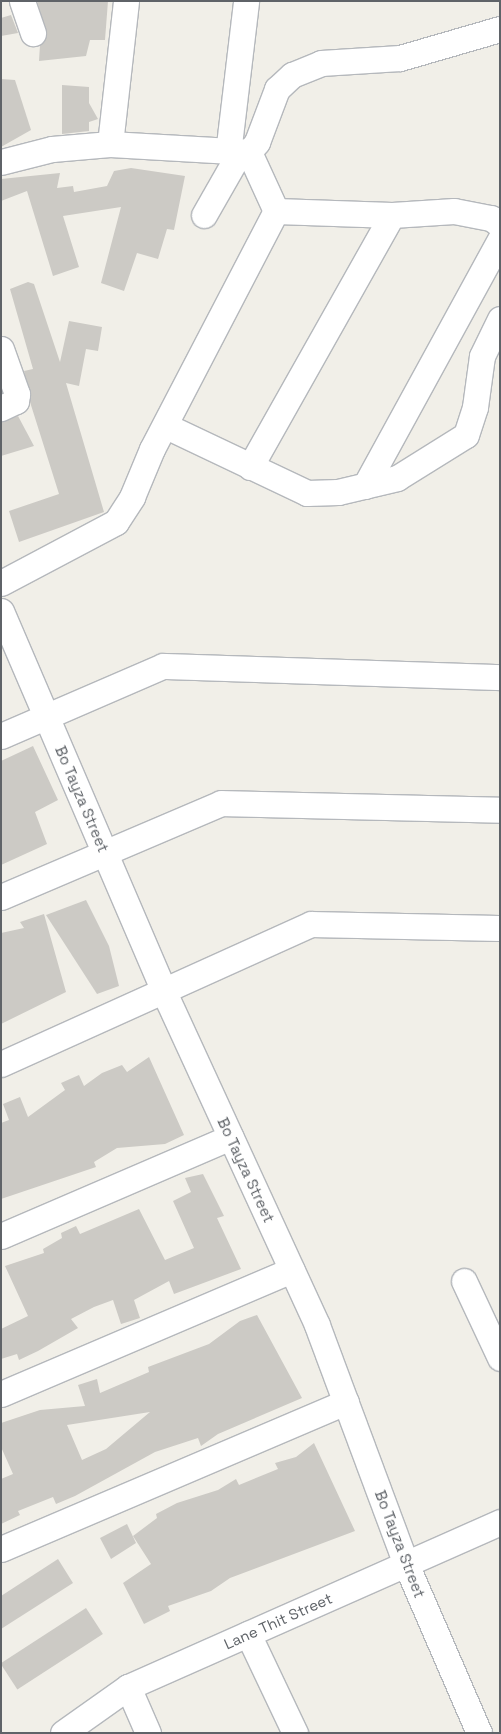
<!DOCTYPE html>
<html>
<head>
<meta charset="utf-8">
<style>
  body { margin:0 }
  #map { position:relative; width:501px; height:1734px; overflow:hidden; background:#f1efe8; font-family:"Space Grotesk",sans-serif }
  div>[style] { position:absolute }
  .building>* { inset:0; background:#cccac5; transform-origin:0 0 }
  .roads { filter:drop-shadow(1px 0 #b5b8bc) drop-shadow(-1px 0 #b5b8bc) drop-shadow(0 1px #b5b8bc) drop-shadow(0 -1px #b5b8bc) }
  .minor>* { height:25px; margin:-12.5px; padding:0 12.5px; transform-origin:12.5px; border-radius:12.5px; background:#fff }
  span { translate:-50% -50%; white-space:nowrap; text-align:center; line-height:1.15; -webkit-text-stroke:5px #fff; paint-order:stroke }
  .street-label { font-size:15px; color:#5f6368 }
  .frame { position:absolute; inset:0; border:2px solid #5f6368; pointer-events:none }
</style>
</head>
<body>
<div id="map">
  <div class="building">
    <div style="clip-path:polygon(37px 1px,108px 1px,105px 40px,90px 40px,86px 56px,39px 61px,40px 45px,47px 35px)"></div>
    <div style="clip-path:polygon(11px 15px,18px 33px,1px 36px,1px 18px)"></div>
    <div style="clip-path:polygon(1px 79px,15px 80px,31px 130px,1px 147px)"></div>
    <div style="clip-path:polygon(62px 85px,89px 87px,89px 103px,98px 119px,89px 122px,89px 131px,62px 134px)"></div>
    <div style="clip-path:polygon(131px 168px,185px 176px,174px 230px,167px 229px,158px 259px,137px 253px,124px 291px,101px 283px,121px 207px,63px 216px,79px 267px,53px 276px,27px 191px,1px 201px,1px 179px,60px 173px,57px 188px,73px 186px,74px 192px,107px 186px,114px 171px)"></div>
    <div style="clip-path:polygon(28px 282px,34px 284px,60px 362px,69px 321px,102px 327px,98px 351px,86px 349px,79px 386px,66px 383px,104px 512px,19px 542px,9px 511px,59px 494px,30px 402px,24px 371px,33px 369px,10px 289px)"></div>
    <div style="clip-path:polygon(18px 416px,34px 446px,1px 456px,1px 422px)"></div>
    <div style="clip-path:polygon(33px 746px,58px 800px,35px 812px,47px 844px,1px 865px,1px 761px)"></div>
    <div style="clip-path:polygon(86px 900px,109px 946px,119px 986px,97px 994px,46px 915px)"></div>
    <div style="clip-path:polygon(44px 914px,66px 992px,1px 1024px,1px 933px,24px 928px,20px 922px)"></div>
    <div style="clip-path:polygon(149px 1057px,184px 1135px,165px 1144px,117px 1148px,94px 1162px,96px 1167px,1px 1199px,1px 1123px,9px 1120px,3px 1104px,20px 1097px,28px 1117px,65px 1090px,61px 1083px,79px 1075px,84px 1086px,102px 1073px,122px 1065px,127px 1072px)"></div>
    <div style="clip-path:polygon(203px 1174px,224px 1216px,217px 1218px,241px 1269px,174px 1294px,169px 1281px,134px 1300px,140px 1318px,121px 1324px,113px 1300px,94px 1307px,71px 1319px,78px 1328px,38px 1351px,19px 1360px,17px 1354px,1px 1359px,1px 1329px,28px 1316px,5px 1266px,44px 1253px,43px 1249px,62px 1238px,61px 1233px,76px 1226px,80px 1234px,139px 1209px,165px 1260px,194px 1248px,173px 1201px,191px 1192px,185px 1178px)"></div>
    <div style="clip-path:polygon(evenodd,257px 1315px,302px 1398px,218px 1434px,201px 1446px,198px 1438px,155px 1452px,75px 1496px,56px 1504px,53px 1497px,18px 1511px,20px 1515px,1px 1524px,1px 1479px,13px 1474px,1px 1447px,1px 1423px,40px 1410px,85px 1406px,78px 1385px,97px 1379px,100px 1393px,149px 1372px,148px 1367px,209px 1344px,240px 1321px,257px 1315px,150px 1412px,106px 1449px,82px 1460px,67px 1425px,150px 1412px)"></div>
    <div style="clip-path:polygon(314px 1443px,355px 1531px,230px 1578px,211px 1591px,168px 1606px,170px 1611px,144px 1624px,123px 1583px,151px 1564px,133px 1536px,157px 1518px,156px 1514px,177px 1503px,218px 1490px,236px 1479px,239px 1485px,278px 1469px,275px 1463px,296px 1457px)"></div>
    <div style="clip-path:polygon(127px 1524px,136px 1543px,111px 1559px,100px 1538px)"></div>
    <div style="clip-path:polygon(58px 1559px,73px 1583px,1px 1629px,1px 1596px)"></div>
    <div style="left:86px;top:1608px;width:31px;height:102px;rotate:57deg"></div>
  </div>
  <div class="roads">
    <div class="minor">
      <div style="left:22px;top:1px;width:34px;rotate:71deg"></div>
      <div style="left:110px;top:144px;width:144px;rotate:-83.6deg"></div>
      <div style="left:228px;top:153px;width:153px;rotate:-83.2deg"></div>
      <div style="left:1px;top:162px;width:53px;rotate:-14.3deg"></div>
      <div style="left:52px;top:149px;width:58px;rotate:-4.9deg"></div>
      <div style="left:110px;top:144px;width:139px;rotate:3.3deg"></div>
      <div style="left:249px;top:152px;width:13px;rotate:-51deg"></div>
      <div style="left:257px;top:142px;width:57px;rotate:-69.3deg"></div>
      <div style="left:277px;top:89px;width:21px;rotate:-43deg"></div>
      <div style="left:292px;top:75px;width:31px;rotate:-22deg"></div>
      <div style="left:321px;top:63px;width:79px;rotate:-3.6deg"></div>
      <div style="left:400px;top:58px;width:104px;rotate:-16.2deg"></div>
      <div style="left:276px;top:211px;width:116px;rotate:2deg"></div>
      <div style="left:392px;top:215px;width:62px;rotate:-3.7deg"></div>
      <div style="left:454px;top:211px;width:38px;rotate:11deg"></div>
      <div style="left:491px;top:218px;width:11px;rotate:38deg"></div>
      <div style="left:204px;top:215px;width:73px;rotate:-60.3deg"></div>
      <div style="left:1px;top:349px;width:48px;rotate:70.4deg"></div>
      <div style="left:17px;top:394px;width:7px;rotate:98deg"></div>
      <div style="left:16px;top:401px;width:17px;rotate:155deg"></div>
      <div style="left:166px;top:426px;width:156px;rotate:25.4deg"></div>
      <div style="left:307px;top:493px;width:31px;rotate:-2deg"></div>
      <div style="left:338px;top:492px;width:61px;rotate:-13.3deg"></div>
      <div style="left:397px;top:478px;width:81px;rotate:-31.9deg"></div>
      <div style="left:466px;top:435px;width:29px;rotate:-72deg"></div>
      <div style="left:475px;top:407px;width:51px;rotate:-82.2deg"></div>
      <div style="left:482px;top:356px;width:41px;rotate:-64.1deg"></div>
      <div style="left:250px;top:467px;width:289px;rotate:-60.6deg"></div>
      <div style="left:365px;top:486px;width:281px;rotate:-61.3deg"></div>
      <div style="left:1px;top:583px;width:130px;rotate:-27.9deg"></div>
      <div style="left:116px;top:522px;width:30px;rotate:-57deg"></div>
      <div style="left:132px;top:497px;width:52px;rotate:-67.4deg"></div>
      <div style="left:152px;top:449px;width:268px;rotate:-62.5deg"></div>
      <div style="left:276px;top:211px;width:65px;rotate:-114.6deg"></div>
      <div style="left:1px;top:611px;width:414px;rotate:66.8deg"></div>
      <div style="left:164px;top:992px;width:366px;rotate:65.3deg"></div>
      <div style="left:317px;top:1325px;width:255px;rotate:69.6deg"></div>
      <div style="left:406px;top:1564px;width:184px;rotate:66.6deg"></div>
      <div style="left:1px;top:736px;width:176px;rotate:-23.4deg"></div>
      <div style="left:163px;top:666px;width:337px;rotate:1.9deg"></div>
      <div style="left:1px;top:897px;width:239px;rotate:-23.1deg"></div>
      <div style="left:221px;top:803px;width:279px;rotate:1.4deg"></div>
      <div style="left:1px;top:1064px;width:340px;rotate:-24.3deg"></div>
      <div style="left:311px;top:924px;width:189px;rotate:1.2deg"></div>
      <div style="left:1px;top:1236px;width:250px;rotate:-23.3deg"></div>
      <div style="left:464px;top:1281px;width:85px;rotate:64.9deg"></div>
      <div style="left:1px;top:1394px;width:316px;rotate:-23.1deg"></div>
      <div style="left:1px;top:1549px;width:375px;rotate:-23.1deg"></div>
      <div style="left:248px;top:1634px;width:110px;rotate:64.6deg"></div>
      <div style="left:128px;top:1687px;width:50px;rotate:66.5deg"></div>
      <div style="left:63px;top:1733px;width:80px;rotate:-35.3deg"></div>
      <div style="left:128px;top:1687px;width:407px;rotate:-23.9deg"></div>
    </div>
  </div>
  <div class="street-label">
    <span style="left:82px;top:799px;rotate:67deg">Bo Tayza Street</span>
    <span style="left:246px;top:1170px;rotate:65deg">Bo Tayza Street</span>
    <span style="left:400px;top:1544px;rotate:69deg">Bo Tayza Street</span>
    <span style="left:278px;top:1621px;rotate:-24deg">Lane Thit Street</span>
  </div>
  <div class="frame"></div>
</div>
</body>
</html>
